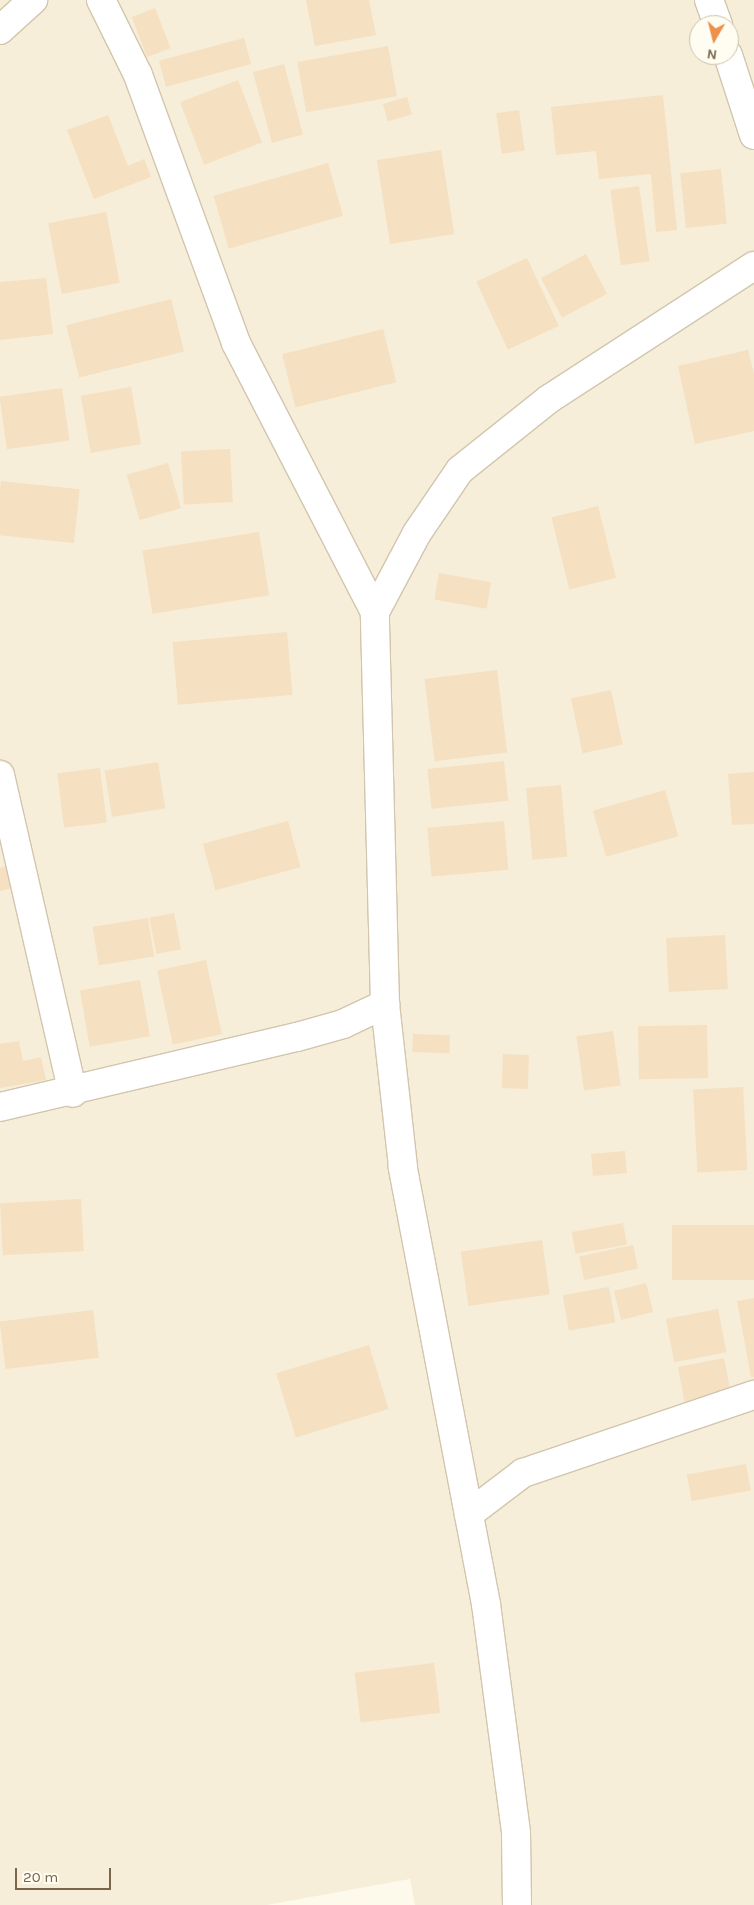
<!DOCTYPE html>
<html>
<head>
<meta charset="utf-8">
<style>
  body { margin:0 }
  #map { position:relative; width:754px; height:1905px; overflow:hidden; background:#fefaeb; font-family:Karla,sans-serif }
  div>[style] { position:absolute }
  .residential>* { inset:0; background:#f6eed8 }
  .building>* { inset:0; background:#f5e0c1; transform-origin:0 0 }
  .roads { filter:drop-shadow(1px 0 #d2c5ae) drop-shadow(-1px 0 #d2c5ae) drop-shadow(0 1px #d2c5ae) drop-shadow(0 -1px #d2c5ae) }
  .street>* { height:28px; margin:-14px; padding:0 14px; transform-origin:14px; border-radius:14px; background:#fff }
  span { translate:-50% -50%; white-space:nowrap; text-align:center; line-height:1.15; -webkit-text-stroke:4.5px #fffdf2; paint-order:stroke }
  .north { position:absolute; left:689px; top:15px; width:50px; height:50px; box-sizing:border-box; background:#fffdf2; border:1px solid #cac1af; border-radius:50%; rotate:188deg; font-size:14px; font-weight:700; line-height:20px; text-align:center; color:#7b664b }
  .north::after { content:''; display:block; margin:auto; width:18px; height:22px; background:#ec904b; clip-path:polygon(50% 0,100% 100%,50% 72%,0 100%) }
  .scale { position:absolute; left:15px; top:1868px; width:96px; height:22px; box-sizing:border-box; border:2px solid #7b664b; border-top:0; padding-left:6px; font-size:15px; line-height:18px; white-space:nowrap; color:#7b664b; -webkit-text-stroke:4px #fffdf2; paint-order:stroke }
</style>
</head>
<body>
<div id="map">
  <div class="residential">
    <div style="clip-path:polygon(evenodd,0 0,754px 0,754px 1905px,415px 1905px,410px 1879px,267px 1905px,0 1905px,0 0,699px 25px,729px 25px,729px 55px,699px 55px,699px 25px)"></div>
  </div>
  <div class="building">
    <div style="clip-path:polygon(306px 0,369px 0,376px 35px,315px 46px)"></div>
    <div style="left:155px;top:8px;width:43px;height:25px;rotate:69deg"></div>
    <div style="left:244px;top:38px;width:27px;height:88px;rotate:75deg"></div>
    <div style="left:388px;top:46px;width:51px;height:92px;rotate:80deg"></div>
    <div style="left:284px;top:64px;width:73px;height:32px;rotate:75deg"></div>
    <div style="left:238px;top:80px;width:67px;height:62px;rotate:69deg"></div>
    <div style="clip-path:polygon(663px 95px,677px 230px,656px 232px,651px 174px,599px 179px,596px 151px,556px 155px,551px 107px)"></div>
    <div style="left:407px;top:97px;width:18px;height:25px;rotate:74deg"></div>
    <div style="left:519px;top:110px;width:41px;height:23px;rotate:82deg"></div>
    <div style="clip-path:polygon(108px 115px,128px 166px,144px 159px,151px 177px,94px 199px,67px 130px)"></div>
    <div style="left:441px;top:150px;width:85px;height:65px;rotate:81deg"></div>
    <div style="left:328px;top:163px;width:55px;height:119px;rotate:74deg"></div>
    <div style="left:721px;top:169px;width:55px;height:41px;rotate:84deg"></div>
    <div style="left:639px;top:186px;width:76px;height:29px;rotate:82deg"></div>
    <div style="left:106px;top:212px;width:72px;height:59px;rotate:79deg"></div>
    <div style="left:586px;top:254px;width:45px;height:51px;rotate:62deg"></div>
    <div style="left:527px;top:258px;width:75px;height:56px;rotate:65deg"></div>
    <div style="clip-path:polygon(46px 278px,53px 334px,0 340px,0 282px)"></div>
    <div style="left:171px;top:299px;width:54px;height:108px;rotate:76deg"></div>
    <div style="left:383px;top:329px;width:55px;height:104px;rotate:76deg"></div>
    <div style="clip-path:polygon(748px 350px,754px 374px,754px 431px,695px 444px,678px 366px)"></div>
    <div style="left:131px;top:387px;width:58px;height:51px;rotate:80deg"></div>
    <div style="left:62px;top:388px;width:53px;height:63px;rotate:82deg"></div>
    <div style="left:230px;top:449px;width:53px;height:49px;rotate:87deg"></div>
    <div style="left:168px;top:463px;width:47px;height:43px;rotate:74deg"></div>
    <div style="left:1px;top:481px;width:79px;height:54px;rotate:6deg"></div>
    <div style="left:598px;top:506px;width:74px;height:48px;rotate:76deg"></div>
    <div style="left:259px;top:532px;width:64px;height:118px;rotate:81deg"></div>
    <div style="left:439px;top:573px;width:53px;height:27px;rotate:10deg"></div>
    <div style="left:287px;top:632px;width:63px;height:115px;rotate:85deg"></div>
    <div style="left:497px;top:670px;width:83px;height:73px;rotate:83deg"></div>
    <div style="left:611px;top:690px;width:56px;height:41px;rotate:78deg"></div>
    <div style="left:504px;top:761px;width:40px;height:77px;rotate:84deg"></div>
    <div style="left:158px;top:762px;width:47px;height:54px;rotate:81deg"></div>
    <div style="left:100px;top:768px;width:55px;height:43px;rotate:83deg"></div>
    <div style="clip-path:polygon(754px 772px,754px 824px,732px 825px,728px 774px)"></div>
    <div style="left:561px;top:785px;width:72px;height:35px;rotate:85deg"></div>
    <div style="left:665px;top:790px;width:48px;height:75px;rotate:74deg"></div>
    <div style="left:288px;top:821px;width:48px;height:88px;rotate:75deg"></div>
    <div style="left:504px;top:821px;width:49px;height:77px;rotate:85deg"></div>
    <div style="clip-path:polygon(7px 866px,12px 888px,0 891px,0 868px)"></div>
    <div style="left:174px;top:913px;width:37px;height:25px;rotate:79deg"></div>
    <div style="left:148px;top:918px;width:39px;height:56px;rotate:81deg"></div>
    <div style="left:725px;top:935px;width:54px;height:59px;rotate:87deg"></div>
    <div style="left:206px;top:960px;width:76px;height:50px;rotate:78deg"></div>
    <div style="left:140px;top:980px;width:57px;height:61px;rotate:80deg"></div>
    <div style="left:707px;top:1025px;width:53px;height:69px;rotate:89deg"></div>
    <div style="left:613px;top:1031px;width:55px;height:37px;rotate:82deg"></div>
    <div style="left:413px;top:1034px;width:37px;height:18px;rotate:2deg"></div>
    <div style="clip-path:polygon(19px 1041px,23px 1061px,41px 1057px,46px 1080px,0 1088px,0 1044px)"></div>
    <div style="left:503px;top:1054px;width:26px;height:34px;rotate:2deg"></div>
    <div style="left:743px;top:1087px;width:83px;height:50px;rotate:87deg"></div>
    <div style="left:625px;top:1151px;width:22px;height:34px;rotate:85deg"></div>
    <div style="left:81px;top:1199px;width:52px;height:81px;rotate:87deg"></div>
    <div style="left:623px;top:1223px;width:22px;height:52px;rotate:80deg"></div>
    <div style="left:754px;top:1225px;width:55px;height:82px;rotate:90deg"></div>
    <div style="left:542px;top:1240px;width:55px;height:82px;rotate:82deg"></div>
    <div style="left:633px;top:1245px;width:24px;height:55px;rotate:78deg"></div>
    <div style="left:646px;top:1283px;width:30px;height:33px;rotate:76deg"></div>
    <div style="left:609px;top:1287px;width:36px;height:47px;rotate:80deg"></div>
    <div style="clip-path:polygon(754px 1298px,754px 1377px,751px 1377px,737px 1301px)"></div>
    <div style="left:718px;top:1309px;width:44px;height:53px;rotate:79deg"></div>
    <div style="left:93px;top:1310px;width:48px;height:94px;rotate:83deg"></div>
    <div style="left:369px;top:1345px;width:67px;height:97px;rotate:73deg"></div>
    <div style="left:724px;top:1358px;width:37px;height:47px;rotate:79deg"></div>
    <div style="left:746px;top:1464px;width:27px;height:60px;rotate:80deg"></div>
    <div style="left:434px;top:1663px;width:50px;height:80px;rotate:83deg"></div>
  </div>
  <div class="roads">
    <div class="street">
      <div style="left:101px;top:0;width:84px;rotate:63.7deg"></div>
      <div style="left:138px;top:75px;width:285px;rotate:69.9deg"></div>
      <div style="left:236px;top:343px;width:303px;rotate:62.7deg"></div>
      <div style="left:709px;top:0;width:27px;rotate:70deg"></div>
      <div style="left:0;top:30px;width:45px;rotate:-42.3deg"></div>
      <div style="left:728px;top:55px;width:84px;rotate:72deg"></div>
      <div style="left:0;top:775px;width:326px;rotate:77.1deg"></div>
      <div style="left:0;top:1107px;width:305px;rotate:-13.3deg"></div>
      <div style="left:297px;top:1037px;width:48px;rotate:-15.8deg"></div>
      <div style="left:343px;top:1024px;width:47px;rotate:-25.5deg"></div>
      <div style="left:469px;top:1514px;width:68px;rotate:-37.2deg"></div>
      <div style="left:523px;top:1473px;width:244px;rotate:-18.7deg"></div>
      <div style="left:517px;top:1905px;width:73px;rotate:-90.8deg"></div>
      <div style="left:516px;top:1832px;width:230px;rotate:-97.5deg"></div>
      <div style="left:486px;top:1604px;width:445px;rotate:-100.8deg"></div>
      <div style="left:403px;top:1167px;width:164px;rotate:-96.3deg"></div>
      <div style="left:385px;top:1004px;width:392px;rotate:-91.5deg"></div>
      <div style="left:375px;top:612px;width:89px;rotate:-62deg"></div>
      <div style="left:417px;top:533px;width:76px;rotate:-55.7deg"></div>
      <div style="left:460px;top:470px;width:114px;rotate:-38.6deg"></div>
      <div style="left:549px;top:399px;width:244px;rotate:-33deg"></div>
    </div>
  </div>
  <div class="north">N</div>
  <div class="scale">20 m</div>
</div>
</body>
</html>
